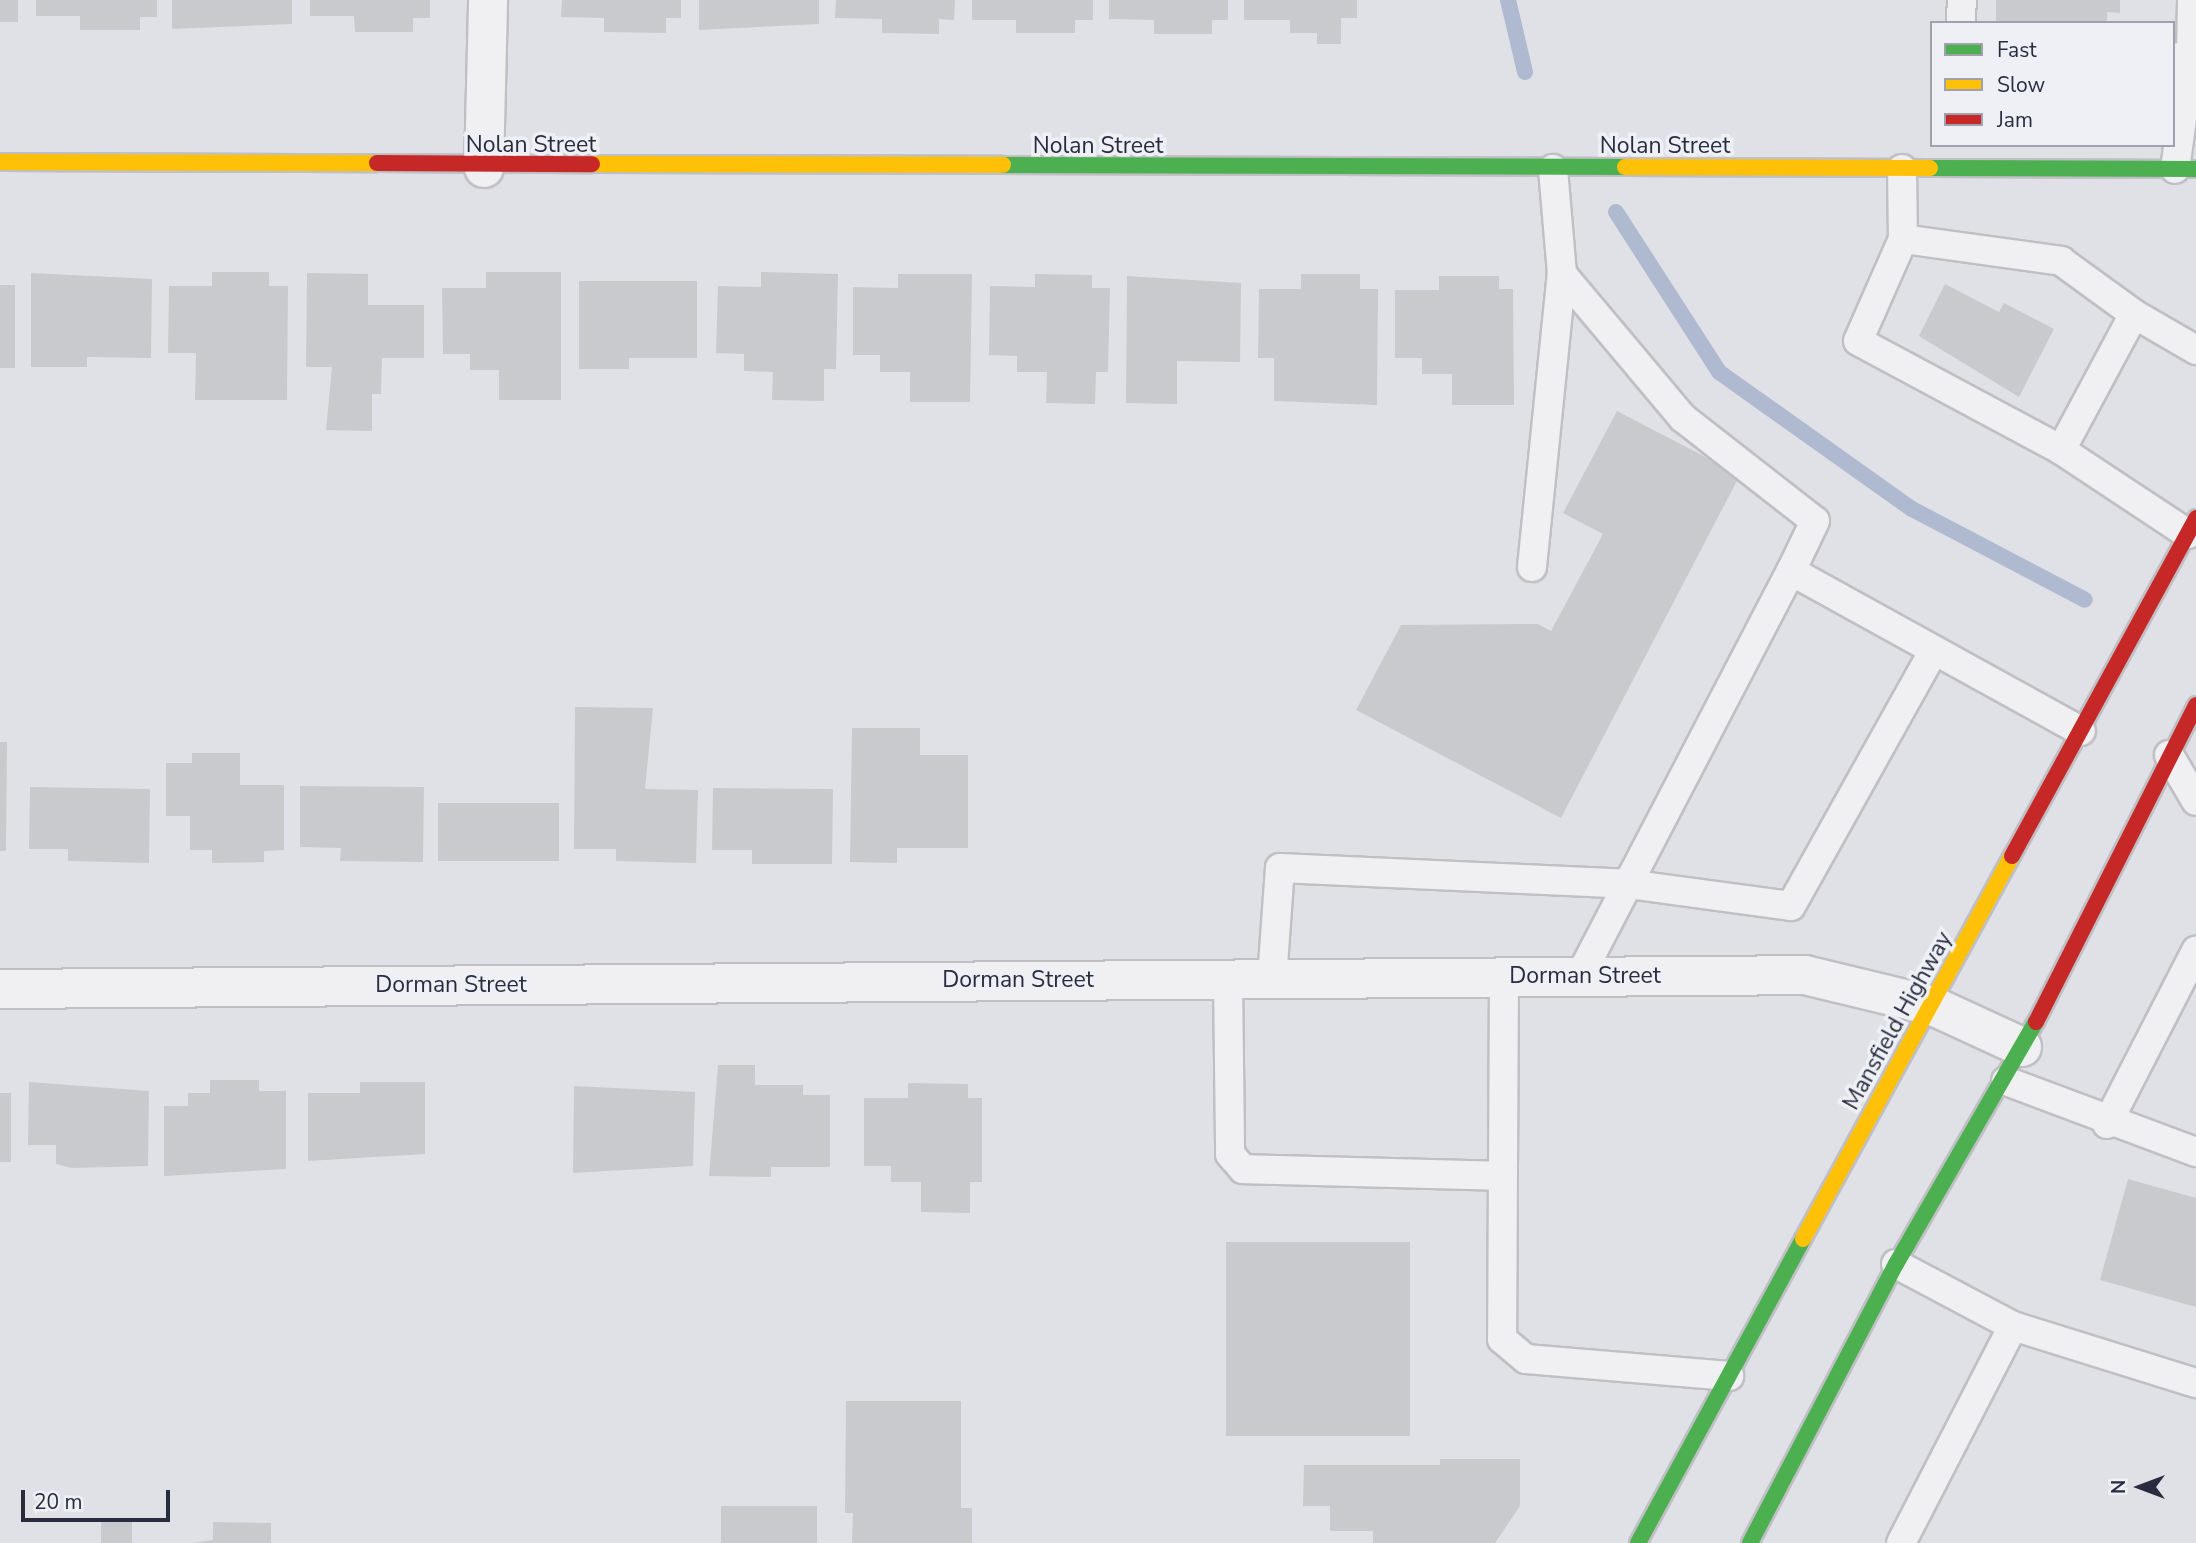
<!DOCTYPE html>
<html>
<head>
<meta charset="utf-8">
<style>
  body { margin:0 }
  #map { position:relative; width:2196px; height:1543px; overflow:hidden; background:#e0e1e6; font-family:"Nunito Sans",sans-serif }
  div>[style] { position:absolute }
  .stream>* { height:16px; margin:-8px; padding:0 8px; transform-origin:8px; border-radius:8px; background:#afb9d0 }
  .building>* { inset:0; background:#c9cace; transform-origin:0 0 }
  .roads { filter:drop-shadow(2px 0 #bfbfc4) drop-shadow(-2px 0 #bfbfc4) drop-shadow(0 2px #bfbfc4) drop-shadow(0 -2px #bfbfc4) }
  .lane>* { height:28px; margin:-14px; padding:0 14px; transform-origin:14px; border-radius:14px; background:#f0f0f2 }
  .street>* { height:38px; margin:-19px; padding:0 19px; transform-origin:19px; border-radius:19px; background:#f0f0f2 }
  .fast>* { height:16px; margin:-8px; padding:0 8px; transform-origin:8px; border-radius:8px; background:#4caf50 }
  .slow>* { height:16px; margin:-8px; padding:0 8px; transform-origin:8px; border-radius:8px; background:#ffc107 }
  .jam>* { height:16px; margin:-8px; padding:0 8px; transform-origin:8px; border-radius:8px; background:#c62828 }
  span { translate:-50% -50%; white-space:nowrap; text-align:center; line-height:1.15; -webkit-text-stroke:7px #eef0f5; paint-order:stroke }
  .street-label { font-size:23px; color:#282c3e }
  .legend { position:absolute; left:1930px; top:21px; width:245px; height:126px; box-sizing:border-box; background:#eef0f5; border:2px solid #9fa2ac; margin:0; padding:9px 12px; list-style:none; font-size:21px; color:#282c3e }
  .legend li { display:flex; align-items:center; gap:14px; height:35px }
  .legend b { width:35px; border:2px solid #9fa2ac }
  .north { position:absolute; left:2105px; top:1452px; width:70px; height:70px; -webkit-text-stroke:5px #eef0f5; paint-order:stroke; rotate:270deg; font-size:19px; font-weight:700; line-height:28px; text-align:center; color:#282c3e }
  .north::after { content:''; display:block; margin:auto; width:24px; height:32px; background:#282c3e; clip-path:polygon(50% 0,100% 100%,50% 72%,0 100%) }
  .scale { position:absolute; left:21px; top:1490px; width:149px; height:32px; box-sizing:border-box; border:4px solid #282c3e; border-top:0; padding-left:9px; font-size:21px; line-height:24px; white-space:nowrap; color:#282c3e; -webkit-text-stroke:5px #eef0f5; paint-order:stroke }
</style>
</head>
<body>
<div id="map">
  <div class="stream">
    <div style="left:1508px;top:0;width:74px;rotate:76.7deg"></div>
    <div style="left:1616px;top:212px;width:190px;rotate:57.2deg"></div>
    <div style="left:1719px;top:372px;width:237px;rotate:35.4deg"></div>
    <div style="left:1912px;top:509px;width:195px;rotate:27.7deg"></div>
  </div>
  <div class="building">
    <div style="left:0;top:0;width:18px;height:22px"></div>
    <div style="clip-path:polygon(36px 0,157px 0,157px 17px,140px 17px,140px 30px,80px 30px,80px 16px,36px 16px)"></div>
    <div style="clip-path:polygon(172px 0,292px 0,292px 24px,172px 29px)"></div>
    <div style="clip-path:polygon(310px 0,430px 0,430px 18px,413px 18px,413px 32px,355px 32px,354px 16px,310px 16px)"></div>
    <div style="clip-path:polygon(562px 0,681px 0,681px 18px,666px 18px,666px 33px,604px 32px,604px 18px,561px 17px)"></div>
    <div style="clip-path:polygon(699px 0,819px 0,819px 24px,699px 30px)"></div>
    <div style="clip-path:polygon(836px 0,955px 0,954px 20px,939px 19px,939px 34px,882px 33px,882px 19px,835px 18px)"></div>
    <div style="clip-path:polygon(972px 0,1093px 0,1093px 20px,1075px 20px,1075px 33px,1016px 33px,1016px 20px,972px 20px)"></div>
    <div style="clip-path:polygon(1109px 0,1228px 0,1228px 20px,1212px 20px,1212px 34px,1154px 34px,1154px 20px,1109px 19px)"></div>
    <div style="clip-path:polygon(1244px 0,1357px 0,1357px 18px,1341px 18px,1341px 44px,1317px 44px,1317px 33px,1290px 33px,1290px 20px,1244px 20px)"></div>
    <div style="clip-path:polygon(1996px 0,2120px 0,2120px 13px,2107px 12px,2107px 23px,1996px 23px)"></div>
    <div style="clip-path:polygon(212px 272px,269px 272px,269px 286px,288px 286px,287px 400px,195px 400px,196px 353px,168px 353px,169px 286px,212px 286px)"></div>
    <div style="clip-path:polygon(486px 272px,561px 272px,561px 400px,499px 400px,499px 370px,470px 370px,470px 354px,443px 354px,442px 288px,486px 288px)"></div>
    <div style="clip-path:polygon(761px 272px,838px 274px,836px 369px,824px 369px,824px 401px,772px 400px,773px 372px,744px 371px,744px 354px,716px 353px,718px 286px,761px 287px)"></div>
    <div style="clip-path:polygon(31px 273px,152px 279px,151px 358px,87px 357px,87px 367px,31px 367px)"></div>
    <div style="clip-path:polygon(307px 273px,368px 274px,368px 305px,424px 305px,424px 358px,382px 358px,381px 394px,372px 394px,372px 431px,326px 430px,332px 367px,306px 367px)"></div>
    <div style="clip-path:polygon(898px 274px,972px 274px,970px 402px,910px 402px,910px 372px,880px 372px,880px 355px,853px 355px,853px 287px,898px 288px)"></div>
    <div style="clip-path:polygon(1035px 274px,1092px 275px,1092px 288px,1110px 288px,1108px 372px,1096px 372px,1095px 404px,1046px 403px,1047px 372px,1017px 372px,1017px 356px,989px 355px,990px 286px,1035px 287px)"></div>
    <div style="clip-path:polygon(1301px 274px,1360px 274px,1360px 289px,1378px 289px,1377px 405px,1274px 401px,1274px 358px,1258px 358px,1259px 289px,1301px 289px)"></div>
    <div style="clip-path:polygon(1127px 276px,1241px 283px,1240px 362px,1177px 361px,1177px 404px,1126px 403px)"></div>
    <div style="clip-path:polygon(1439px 276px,1499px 276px,1499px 289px,1513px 289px,1514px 405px,1452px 405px,1452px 374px,1422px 374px,1422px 358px,1395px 358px,1395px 290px,1439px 290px)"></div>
    <div style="clip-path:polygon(579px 281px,697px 281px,697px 358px,629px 358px,629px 369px,579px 369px)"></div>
    <div style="clip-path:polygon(1945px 284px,1999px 312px,2004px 303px,2054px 329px,2019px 397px,1919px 336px)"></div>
    <div style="left:0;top:285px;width:15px;height:83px"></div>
    <div style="clip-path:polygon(1617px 411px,1740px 475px,1561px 818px,1356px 710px,1401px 625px,1538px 624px,1551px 631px,1603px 534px,1563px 513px)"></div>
    <div style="clip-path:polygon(575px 707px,653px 708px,645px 789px,698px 790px,696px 863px,616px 861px,616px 849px,574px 849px)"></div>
    <div style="clip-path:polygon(852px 728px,920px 728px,920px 755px,968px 755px,968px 848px,897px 848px,897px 863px,850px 862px)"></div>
    <div style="clip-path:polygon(0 742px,7px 742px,6px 851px,0 851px)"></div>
    <div style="clip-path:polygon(192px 753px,240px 753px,240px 785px,284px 785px,284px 850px,264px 851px,264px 862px,212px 863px,212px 850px,190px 850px,190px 816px,166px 816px,166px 763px,192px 763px)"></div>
    <div style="clip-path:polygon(300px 786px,424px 787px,423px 862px,340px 861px,341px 848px,300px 847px)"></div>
    <div style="clip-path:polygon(30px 787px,150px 789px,149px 863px,68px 861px,68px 849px,29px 849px)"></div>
    <div style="clip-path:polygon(713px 788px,833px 789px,832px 864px,752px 864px,752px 850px,712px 850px)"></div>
    <div style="left:438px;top:803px;width:121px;height:58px"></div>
    <div style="clip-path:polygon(718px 1065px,755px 1065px,755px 1085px,803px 1085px,803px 1095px,830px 1095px,830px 1167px,771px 1167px,771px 1177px,709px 1176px)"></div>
    <div style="clip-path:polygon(210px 1080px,259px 1080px,259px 1091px,286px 1091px,286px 1169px,164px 1176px,164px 1106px,188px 1106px,188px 1093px,210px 1093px)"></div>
    <div style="clip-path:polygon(29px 1082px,149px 1091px,148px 1166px,71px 1168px,56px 1164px,56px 1145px,28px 1145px)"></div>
    <div style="clip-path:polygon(360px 1082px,425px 1082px,425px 1154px,308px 1161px,308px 1093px,360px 1093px)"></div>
    <div style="clip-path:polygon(908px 1083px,968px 1084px,968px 1098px,982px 1098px,982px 1182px,970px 1182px,970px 1213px,921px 1212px,921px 1182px,891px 1182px,891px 1166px,864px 1166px,864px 1098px,908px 1098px)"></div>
    <div style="clip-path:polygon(574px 1086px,695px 1092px,693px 1166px,573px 1173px)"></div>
    <div style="left:0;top:1093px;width:11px;height:69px"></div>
    <div style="clip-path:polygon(2128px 1179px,2196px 1198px,2196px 1307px,2100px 1280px)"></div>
    <div style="left:1226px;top:1242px;width:184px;height:194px"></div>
    <div style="clip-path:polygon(846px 1401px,961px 1401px,961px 1508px,972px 1508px,972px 1543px,852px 1543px,853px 1513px,845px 1513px)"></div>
    <div style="clip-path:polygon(1440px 1459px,1520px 1459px,1520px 1506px,1495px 1543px,1373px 1543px,1373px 1531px,1330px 1531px,1330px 1506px,1303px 1506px,1304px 1465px,1440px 1465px)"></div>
    <div style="left:721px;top:1506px;width:96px;height:37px"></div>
    <div style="left:101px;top:1521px;width:31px;height:22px"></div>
    <div style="clip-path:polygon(213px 1522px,271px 1523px,271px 1543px,192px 1543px,213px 1540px)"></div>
  </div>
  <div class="roads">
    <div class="lane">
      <div style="left:2192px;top:0;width:55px;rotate:91deg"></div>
      <div style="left:2191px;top:55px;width:5px"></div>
      <div style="left:1961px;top:23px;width:23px;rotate:-88deg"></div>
      <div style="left:2173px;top:58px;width:18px;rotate:-9deg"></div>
      <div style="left:2191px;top:55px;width:115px;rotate:98deg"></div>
      <div style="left:1553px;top:169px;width:105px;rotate:85.1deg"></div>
      <div style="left:1562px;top:274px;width:188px;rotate:50deg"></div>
      <div style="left:1683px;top:418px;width:167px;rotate:38deg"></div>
      <div style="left:1815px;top:521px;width:55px;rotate:115.6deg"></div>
      <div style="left:1902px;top:169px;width:70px;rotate:89.2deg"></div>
      <div style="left:1903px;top:239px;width:160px;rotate:7.9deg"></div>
      <div style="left:2061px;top:261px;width:90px;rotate:36deg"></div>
      <div style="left:1903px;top:239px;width:111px;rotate:113.8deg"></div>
      <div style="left:1858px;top:341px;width:230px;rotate:28.2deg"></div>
      <div style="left:2188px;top:534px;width:152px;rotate:-146.5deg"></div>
      <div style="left:2061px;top:450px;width:154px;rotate:-61.8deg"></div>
      <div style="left:2134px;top:314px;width:72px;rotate:30.1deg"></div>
      <div style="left:1532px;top:567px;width:295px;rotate:-84.2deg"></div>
      <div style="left:2169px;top:755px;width:53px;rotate:59.6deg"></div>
      <div style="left:1580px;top:976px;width:457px;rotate:-62.5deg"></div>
      <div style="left:1791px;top:571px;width:331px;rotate:28.9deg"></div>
      <div style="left:1504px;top:977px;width:362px;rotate:90.3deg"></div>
      <div style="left:1502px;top:1339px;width:31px;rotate:40deg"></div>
      <div style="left:1526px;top:1359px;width:204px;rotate:4.8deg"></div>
      <div style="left:1228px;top:979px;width:175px;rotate:89.3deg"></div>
      <div style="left:1230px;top:1154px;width:20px;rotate:49deg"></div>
      <div style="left:1243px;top:1169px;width:260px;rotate:1.5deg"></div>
      <div style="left:1272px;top:979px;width:111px;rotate:-85.9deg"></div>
      <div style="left:1280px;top:868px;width:348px;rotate:2.6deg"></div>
      <div style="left:1628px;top:884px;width:164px;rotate:7.7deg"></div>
      <div style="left:1791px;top:906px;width:293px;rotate:-60.8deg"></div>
      <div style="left:2006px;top:1081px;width:203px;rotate:20.5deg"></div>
      <div style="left:2107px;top:1124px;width:195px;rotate:-62.8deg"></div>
      <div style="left:1896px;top:1264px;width:132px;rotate:27.9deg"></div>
      <div style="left:2013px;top:1326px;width:244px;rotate:117.3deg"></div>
      <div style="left:2013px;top:1326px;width:192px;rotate:17.3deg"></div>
    </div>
    <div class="street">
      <div style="left:484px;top:168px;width:168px;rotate:-88.6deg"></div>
      <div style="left:0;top:989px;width:1805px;rotate:-0.44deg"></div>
      <div style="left:1805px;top:975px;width:132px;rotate:13.6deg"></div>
      <div style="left:1933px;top:1006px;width:98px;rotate:24.7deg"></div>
    </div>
    <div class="fast">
      <div style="left:1003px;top:165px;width:622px;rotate:0.18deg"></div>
      <div style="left:1930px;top:168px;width:266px;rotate:0.2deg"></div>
      <div style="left:1638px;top:1543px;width:346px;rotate:-61.5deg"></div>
      <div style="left:1750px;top:1543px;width:315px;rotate:-62.4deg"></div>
      <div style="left:1896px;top:1264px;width:280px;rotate:-60deg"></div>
    </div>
    <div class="slow">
      <div style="left:0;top:162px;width:377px;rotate:0.2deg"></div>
      <div style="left:592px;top:164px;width:411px;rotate:0.1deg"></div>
      <div style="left:1625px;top:167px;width:305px;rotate:0.2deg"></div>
      <div style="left:1803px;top:1239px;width:436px;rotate:-61.4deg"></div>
    </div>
    <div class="jam">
      <div style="left:377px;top:163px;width:215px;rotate:0.3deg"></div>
      <div style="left:2012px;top:856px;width:385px;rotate:-61.4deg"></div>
      <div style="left:2036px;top:1022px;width:355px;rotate:-63.2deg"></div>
    </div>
  </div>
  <div class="street-label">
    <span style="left:531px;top:145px">Nolan Street</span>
    <span style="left:1098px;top:146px">Nolan Street</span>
    <span style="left:1665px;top:146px">Nolan Street</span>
    <span style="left:1585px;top:976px">Dorman Street</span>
    <span style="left:1018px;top:980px">Dorman Street</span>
    <span style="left:451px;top:985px">Dorman Street</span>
    <span style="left:1898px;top:1021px;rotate:-61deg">Mansfield Highway</span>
  </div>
  <ul class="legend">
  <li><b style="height:9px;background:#4caf50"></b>Fast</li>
  <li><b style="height:9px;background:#ffc107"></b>Slow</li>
  <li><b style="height:9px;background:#c62828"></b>Jam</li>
  </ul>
  <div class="north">N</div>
  <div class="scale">20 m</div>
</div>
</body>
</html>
